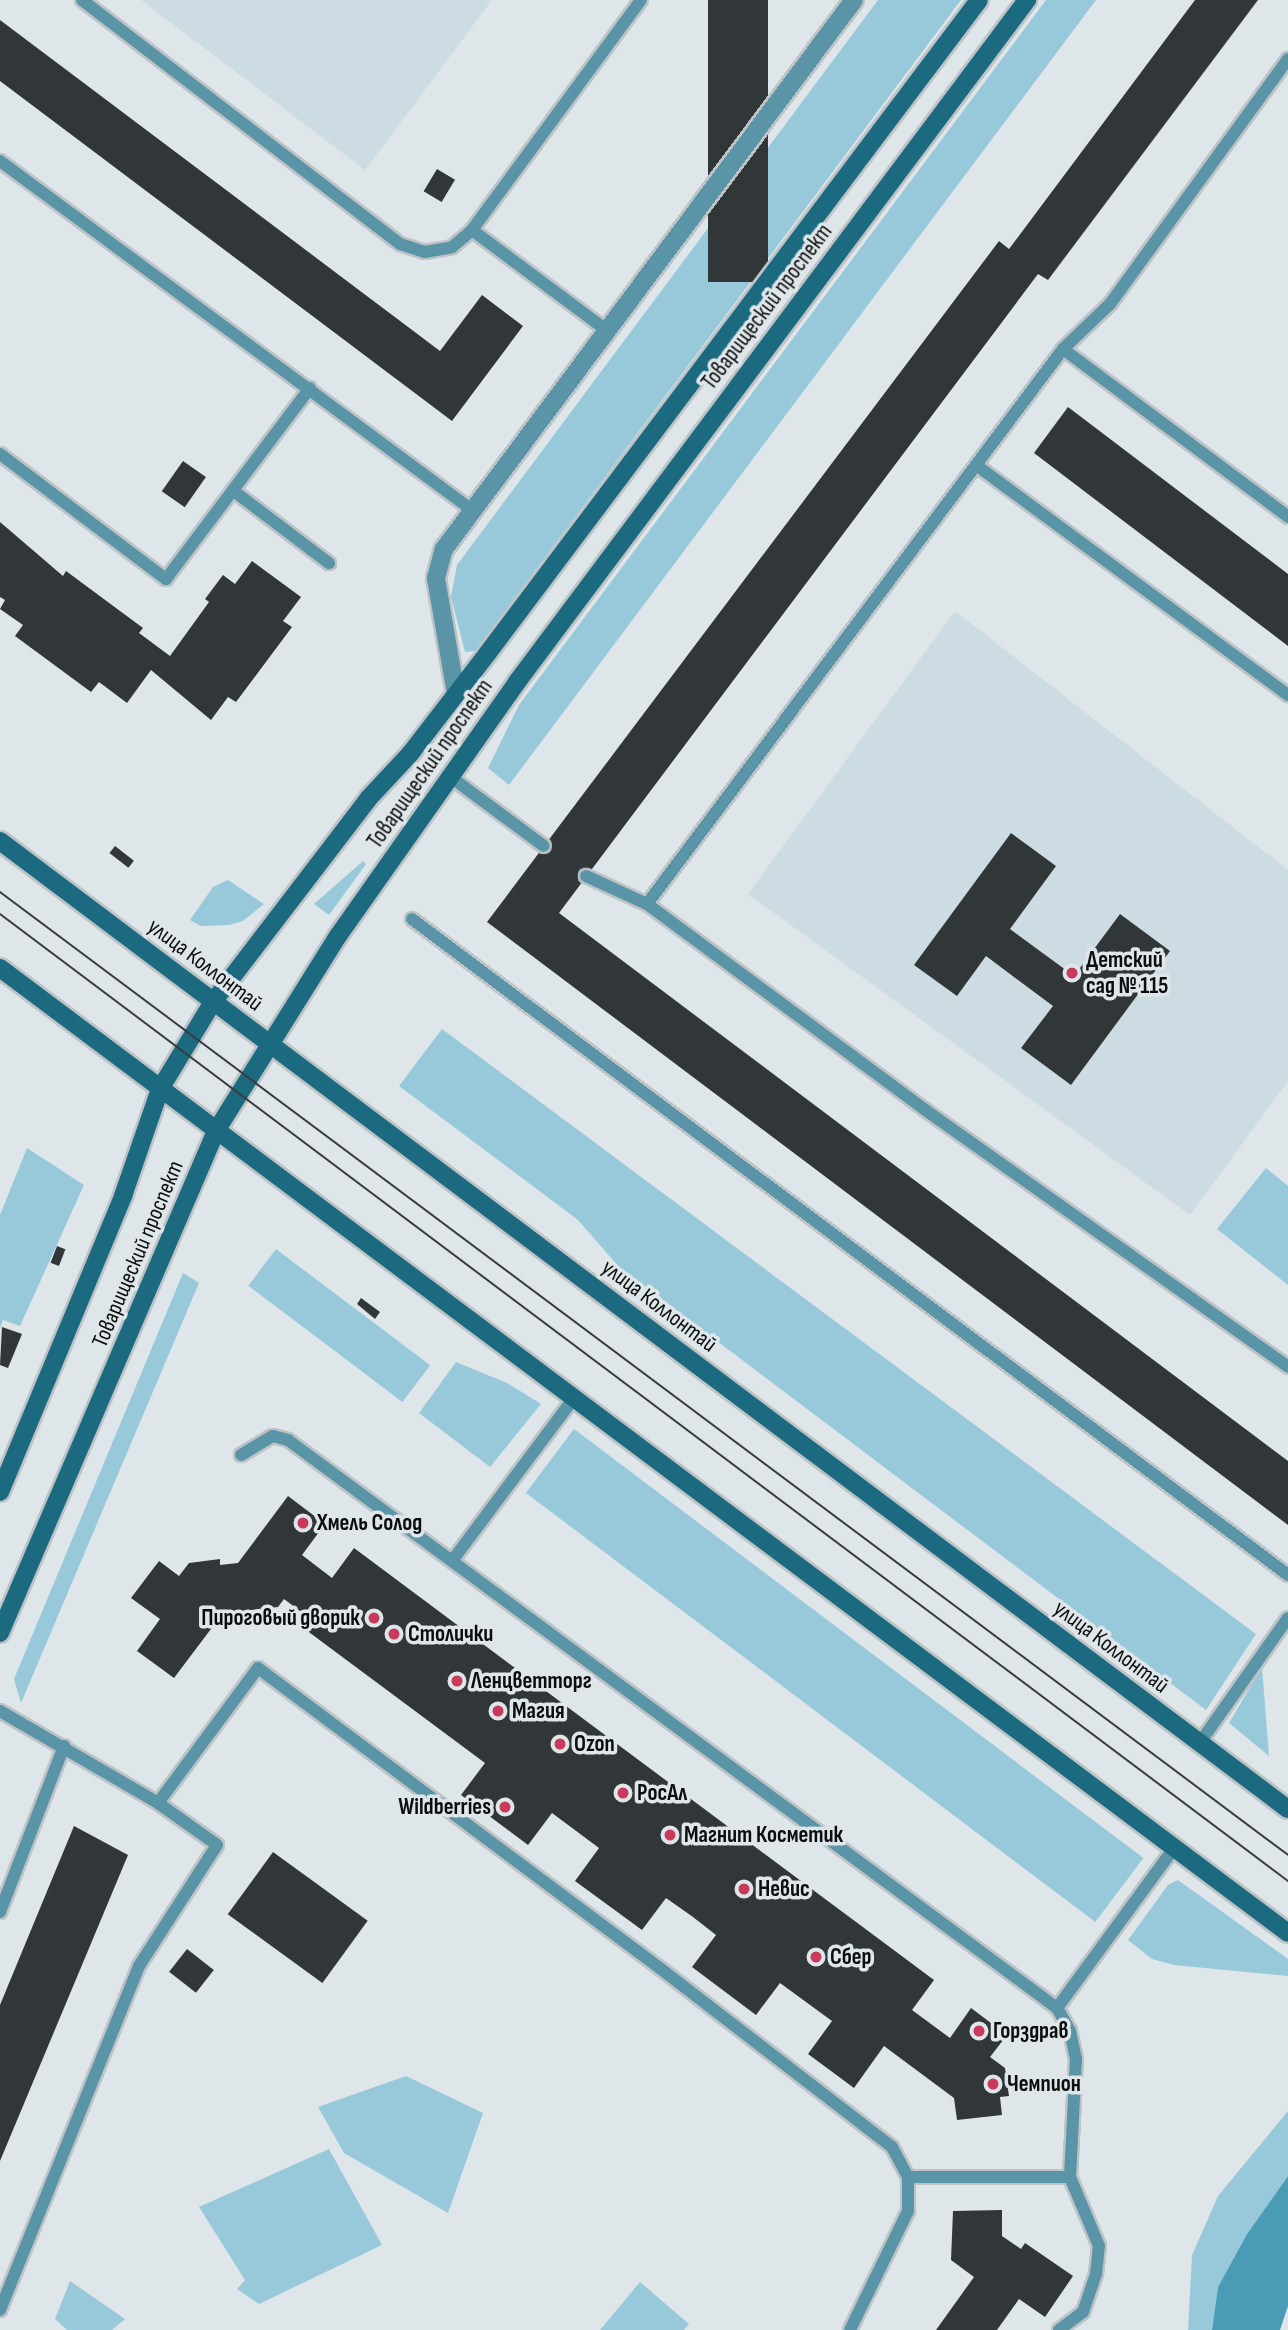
<!DOCTYPE html>
<html>
<head>
<meta charset="utf-8">
<style>
  body { margin:0 }
  #map { position:relative; width:1288px; height:2330px; overflow:hidden; background:#dfe6e9; font-family:"Sofia Sans Condensed",sans-serif }
  div>[style] { position:absolute }
  .built>* { inset:0; background:#ccdce2 }
  .green>* { inset:0; background:#98c9da; transform-origin:0 0 }
  .water>* { inset:0; background:#4a9cb6 }
  .building>* { inset:0; background:#313739; transform-origin:0 0 }
  .roads { filter:drop-shadow(2px 0 #bdc3c6) drop-shadow(-2px 0 #bdc3c6) drop-shadow(0 2px #bdc3c6) drop-shadow(0 -2px #bdc3c6) }
  .lane>* { height:12px; margin:-6px; padding:0 6px; transform-origin:6px; border-radius:6px; background:#5a94a7 }
  .street>* { height:18px; margin:-9px; padding:0 9px; transform-origin:9px; border-radius:9px; background:#5a94a7 }
  .secondary>* { height:18px; margin:-9px; padding:0 9px; transform-origin:9px; border-radius:9px; background:#1b6a80 }
  .tram>* { height:2px; margin:-1px; padding:0 1px; transform-origin:1px; border-radius:1px; background:#393c3e }
  .dots>* { width:19px; height:19px; translate:-50% -50%; box-sizing:border-box; border:4px solid #dfe6e9; border-radius:50% }
  span { translate:-50% -50%; white-space:nowrap; text-align:center; line-height:1.15; -webkit-text-stroke:7px #dfe6e9; paint-order:stroke }
  .street-label { font-size:23px; color:#0b0d0e }
  .poi-label { font-size:23px; color:#0b0d0e; font-weight:700 }
  .left { translate:0 -50%; text-align:left }
  .right { translate:-100% -50%; text-align:right }
</style>
</head>
<body>
<div id="map">
  <div class="built">
    <div style="clip-path:polygon(141px 0,492px 0,365px 170px)"></div>
    <div style="clip-path:polygon(955px 611px,1288px 870px,1288px 1081px,1190px 1215px,748px 894px)"></div>
  </div>
  <div class="green">
    <div style="clip-path:polygon(878px 0,961px 0,475px 651px,465px 652px,451px 597px,457px 565px)"></div>
    <div style="clip-path:polygon(1046px 0,1096px 0,509px 785px,488px 768px,519px 705px)"></div>
    <div style="clip-path:polygon(363px 861px,366px 864px,329px 915px,314px 904px)"></div>
    <div style="clip-path:polygon(228px 880px,264px 904px,243px 921px,229px 925px,201px 926px,190px 920px,213px 887px)"></div>
    <div style="clip-path:polygon(442px 1029px,1256px 1634px,1206px 1710px,619px 1267px,578px 1220px,399px 1086px)"></div>
    <div style="clip-path:polygon(27px 1148px,84px 1185px,20px 1326px,3px 1320px,0 1328px,0 1215px)"></div>
    <div style="clip-path:polygon(1266px 1168px,1288px 1186px,1288px 1285px,1217px 1229px)"></div>
    <div style="left:276px;top:1249px;width:193px;height:46px;rotate:37deg"></div>
    <div style="clip-path:polygon(183px 1273px,199px 1283px,21px 1703px,14px 1679px)"></div>
    <div style="clip-path:polygon(456px 1362px,507px 1383px,541px 1404px,490px 1467px,419px 1413px)"></div>
    <div style="left:574px;top:1429px;width:713px;height:80px;rotate:37deg"></div>
    <div style="clip-path:polygon(1262px 1667px,1267px 1731px,1269px 1756px,1229px 1723px)"></div>
    <div style="clip-path:polygon(1178px 1880px,1288px 1959px,1288px 1976px,1174px 1965px,1152px 1959px,1128px 1940px,1168px 1885px)"></div>
    <div style="clip-path:polygon(406px 2076px,483px 2113px,448px 2213px,344px 2153px,318px 2107px)"></div>
    <div style="clip-path:polygon(1288px 2111px,1288px 2176px,1247px 2234px,1218px 2287px,1212px 2330px,1188px 2330px,1192px 2255px,1218px 2196px)"></div>
    <div style="clip-path:polygon(329px 2149px,382px 2245px,259px 2304px,237px 2289px,245px 2280px,199px 2207px)"></div>
    <div style="clip-path:polygon(70px 2281px,125px 2319px,112px 2330px,67px 2330px,55px 2319px)"></div>
    <div style="clip-path:polygon(640px 2282px,689px 2324px,684px 2330px,600px 2330px)"></div>
  </div>
  <div class="water">
    <div style="clip-path:polygon(1288px 2176px,1288px 2306px,1280px 2330px,1212px 2330px,1218px 2287px,1247px 2234px)"></div>
  </div>
  <div class="building">
    <div style="left:708px;top:0;width:60px;height:282px"></div>
    <div style="clip-path:polygon(1195px 0,1258px 0,1048px 280px,1038px 274px,559px 913px,1288px 1461px,1288px 1525px,487px 922px,999px 241px,1009px 249px)"></div>
    <div style="clip-path:polygon(0 20px,440px 351px,482px 295px,523px 326px,452px 421px,0 81px)"></div>
    <div style="left:437px;top:169px;width:21px;height:26px;rotate:31deg"></div>
    <div style="clip-path:polygon(1068px 407px,1288px 574px,1288px 646px,1034px 453px)"></div>
    <div style="left:183px;top:461px;width:28px;height:37px;rotate:35deg"></div>
    <div style="clip-path:polygon(0 522px,63px 576px,66px 571px,143px 628px,139px 633px,170px 656px,209px 602px,205px 599px,223px 575px,235px 584px,252px 561px,301px 597px,283px 621px,292px 627px,236px 702px,228px 697px,211px 720px,151px 670px,127px 703px,99px 682px,91px 692px,15px 636px,23px 625px,0 609px,5px 600px,0 597px)"></div>
    <div style="clip-path:polygon(1011px 833px,1056px 866px,1010px 929px,1074px 976px,1120px 914px,1170px 951px,1071px 1085px,1021px 1048px,1053px 1006px,986px 956px,957px 996px,914px 965px)"></div>
    <div style="left:115px;top:846px;width:24px;height:9px;rotate:38deg"></div>
    <div style="left:57px;top:1246px;width:9px;height:18px;rotate:21deg"></div>
    <div style="clip-path:polygon(361px 1298px,380px 1312px,375px 1319px,357px 1304px)"></div>
    <div style="clip-path:polygon(2px 1327px,22px 1334px,8px 1368px,0 1365px)"></div>
    <div style="clip-path:polygon(288px 1496px,325px 1524px,302px 1555px,332px 1578px,354px 1548px,934px 1980px,912px 2010px,950px 2038px,971px 2008px,1007px 2035px,990px 2057px,1005px 2068px,1009px 2096px,1000px 2097px,1002px 2115px,957px 2120px,954px 2098px,884px 2046px,854px 2088px,808px 2054px,832px 2021px,780px 1983px,756px 2015px,692px 1967px,716px 1935px,693px 1917px,666px 1898px,642px 1930px,575px 1881px,599px 1848px,552px 1813px,528px 1845px,461px 1795px,485px 1763px,298px 1624px,304px 1614px,284px 1599px,278px 1607px,223px 1613px,174px 1678px,137px 1651px,160px 1619px,131px 1598px,159px 1561px,179px 1576px,189px 1563px,220px 1559px,220px 1565px,238px 1563px)"></div>
    <div style="clip-path:polygon(74px 1826px,128px 1855px,0 2161px,0 2005px)"></div>
    <div style="left:273px;top:1852px;width:117px;height:77px;rotate:36deg"></div>
    <div style="left:187px;top:1949px;width:34px;height:29px;rotate:38deg"></div>
    <div style="clip-path:polygon(1002px 2210px,1002px 2236px,1021px 2249px,1025px 2243px,1073px 2276px,1045px 2317px,1019px 2299px,997px 2330px,936px 2330px,974px 2277px,951px 2260px,953px 2211px)"></div>
  </div>
  <div class="roads">
    <div class="lane">
      <div style="left:82px;top:0;width:401px;rotate:37.5deg"></div>
      <div style="left:400px;top:244px;width:26px;rotate:18deg"></div>
      <div style="left:425px;top:252px;width:27px;rotate:-10deg"></div>
      <div style="left:452px;top:247px;width:26px;rotate:-40deg"></div>
      <div style="left:472px;top:230px;width:285px;rotate:-53.7deg"></div>
      <div style="left:0;top:161px;width:587px;rotate:36.48deg"></div>
      <div style="left:472px;top:230px;width:167px;rotate:36.7deg"></div>
      <div style="left:1063px;top:349px;width:281px;rotate:36.7deg"></div>
      <div style="left:0;top:454px;width:208px;rotate:37deg"></div>
      <div style="left:166px;top:579px;width:239px;rotate:-53deg"></div>
      <div style="left:976px;top:465px;width:388px;rotate:36.4deg"></div>
      <div style="left:235px;top:492px;width:118px;rotate:37.1deg"></div>
      <div style="left:452px;top:778px;width:114px;rotate:36.5deg"></div>
      <div style="left:586px;top:876px;width:67px;rotate:24.7deg"></div>
      <div style="left:647px;top:904px;width:345px;rotate:36.5deg"></div>
      <div style="left:924px;top:1109px;width:446px;rotate:35.3deg"></div>
      <div style="left:647px;top:904px;width:694px;rotate:-53.15deg"></div>
      <div style="left:1063px;top:349px;width:65px;rotate:-43.8deg"></div>
      <div style="left:1110px;top:304px;width:303px;rotate:-54deg"></div>
      <div style="left:412px;top:919px;width:1094px;rotate:36.83deg"></div>
      <div style="left:241px;top:1455px;width:37px;rotate:-31deg"></div>
      <div style="left:273px;top:1436px;width:16px;rotate:15deg"></div>
      <div style="left:288px;top:1440px;width:956px;rotate:36.45deg"></div>
      <div style="left:1057px;top:2008px;width:198px;rotate:-53.8deg"></div>
      <div style="left:452px;top:1561px;width:204px;rotate:-53.2deg"></div>
      <div style="left:0;top:1711px;width:183px;rotate:30.2deg"></div>
      <div style="left:158px;top:1803px;width:72px;rotate:35.4deg"></div>
      <div style="left:217px;top:1845px;width:144px;rotate:122.8deg"></div>
      <div style="left:139px;top:1966px;width:371px;rotate:112deg"></div>
      <div style="left:1199px;top:1744px;width:154px;rotate:-54.8deg"></div>
      <div style="left:158px;top:1803px;width:168px;rotate:-53.5deg"></div>
      <div style="left:258px;top:1668px;width:503px;rotate:36.76deg"></div>
      <div style="left:661px;top:1969px;width:292px;rotate:37.6deg"></div>
      <div style="left:892px;top:2147px;width:34px;rotate:62deg"></div>
      <div style="left:908px;top:2177px;width:34px;rotate:90deg"></div>
      <div style="left:908px;top:2211px;width:132px;rotate:116deg"></div>
      <div style="left:0;top:1912px;width:178px;rotate:-68.9deg"></div>
      <div style="left:908px;top:2177px;width:162px"></div>
      <div style="left:1070px;top:2177px;width:118px;rotate:-87.1deg"></div>
      <div style="left:1076px;top:2059px;width:29px;rotate:-102deg"></div>
      <div style="left:1070px;top:2031px;width:26px;rotate:-119deg"></div>
      <div style="left:1059px;top:2330px;width:30px;rotate:-37deg"></div>
      <div style="left:1083px;top:2312px;width:40px;rotate:-71.1deg"></div>
      <div style="left:1096px;top:2274px;width:28px;rotate:-84deg"></div>
      <div style="left:1099px;top:2246px;width:75px;rotate:-112.8deg"></div>
    </div>
    <div class="street">
      <div style="left:456px;top:694px;width:118px;rotate:-99.8deg"></div>
      <div style="left:436px;top:578px;width:30px;rotate:-75deg"></div>
      <div style="left:444px;top:549px;width:685px;rotate:-53.25deg"></div>
    </div>
    <div class="secondary">
      <div style="left:0;top:841px;width:1611px;rotate:36.93deg"></div>
      <div style="left:0;top:968px;width:1609px;rotate:36.84deg"></div>
      <div style="left:0;top:1492px;width:321px;rotate:-67.4deg"></div>
      <div style="left:123px;top:1196px;width:113px;rotate:-70.9deg"></div>
      <div style="left:160px;top:1089px;width:102px;rotate:-58.7deg"></div>
      <div style="left:213px;top:1002px;width:255px;rotate:-52.6deg"></div>
      <div style="left:368px;top:799px;width:62px;rotate:-47deg"></div>
      <div style="left:410px;top:754px;width:126px;rotate:-52.4deg"></div>
      <div style="left:487px;top:654px;width:818px;rotate:-53.05deg"></div>
      <div style="left:0;top:1633px;width:546px;rotate:-66.72deg"></div>
      <div style="left:216px;top:1131px;width:230px;rotate:-58deg"></div>
      <div style="left:338px;top:936px;width:311px;rotate:-54.8deg"></div>
      <div style="left:517px;top:682px;width:852px;rotate:-53.21deg"></div>
    </div>
  </div>
  <div class="tram">
    <div style="left:0;top:892px;width:1608px;rotate:36.78deg"></div>
    <div style="left:0;top:914px;width:1611px;rotate:36.9deg"></div>
  </div>
  <div class="dots">
    <div style="left:1072px;top:973px;background:#c9395a"></div>
    <div style="left:303px;top:1523px;background:#c9395a"></div>
    <div style="left:374px;top:1618px;background:#c9395a"></div>
    <div style="left:394px;top:1634px;background:#c9395a"></div>
    <div style="left:457px;top:1681px;background:#c9395a"></div>
    <div style="left:498px;top:1711px;background:#c9395a"></div>
    <div style="left:560px;top:1744px;background:#c9395a"></div>
    <div style="left:623px;top:1793px;background:#c9395a"></div>
    <div style="left:505px;top:1807px;background:#c9395a"></div>
    <div style="left:670px;top:1835px;background:#c9395a"></div>
    <div style="left:744px;top:1889px;background:#c9395a"></div>
    <div style="left:816px;top:1957px;background:#c9395a"></div>
    <div style="left:979px;top:2031px;background:#c9395a"></div>
    <div style="left:993px;top:2084px;background:#c9395a"></div>
  </div>
  <div class="street-label">
    <span style="left:767px;top:307px;rotate:-53deg">Товарищеский проспект</span>
    <span style="left:430px;top:764px;rotate:-55deg">Товарищеский проспект</span>
    <span style="left:205px;top:965px;rotate:37deg">улица Коллонтай</span>
    <span style="left:138px;top:1254px;rotate:-67deg">Товарищеский проспект</span>
    <span style="left:659px;top:1306px;rotate:37deg">улица Коллонтай</span>
    <span style="left:1111px;top:1647px;rotate:37deg">улица Коллонтай</span>
  </div>
  <div class="poi-label">
    <span class="left" style="left:1086px;top:973px">Детский<br>сад № 115</span>
    <span class="left" style="left:317px;top:1523px">Хмель Солод</span>
    <span class="right" style="left:360px;top:1618px">Пироговый дворик</span>
    <span class="left" style="left:408px;top:1634px">Столички</span>
    <span class="left" style="left:471px;top:1681px">Ленцветторг</span>
    <span class="left" style="left:512px;top:1711px">Магия</span>
    <span class="left" style="left:574px;top:1744px">Ozon</span>
    <span class="left" style="left:637px;top:1793px">РосАл</span>
    <span class="right" style="left:491px;top:1807px">Wildberries</span>
    <span class="left" style="left:684px;top:1835px">Магнит Косметик</span>
    <span class="left" style="left:758px;top:1889px">Невис</span>
    <span class="left" style="left:830px;top:1957px">Сбер</span>
    <span class="left" style="left:993px;top:2031px">Горздрав</span>
    <span class="left" style="left:1007px;top:2084px">Чемпион</span>
  </div>
</div>
</body>
</html>
